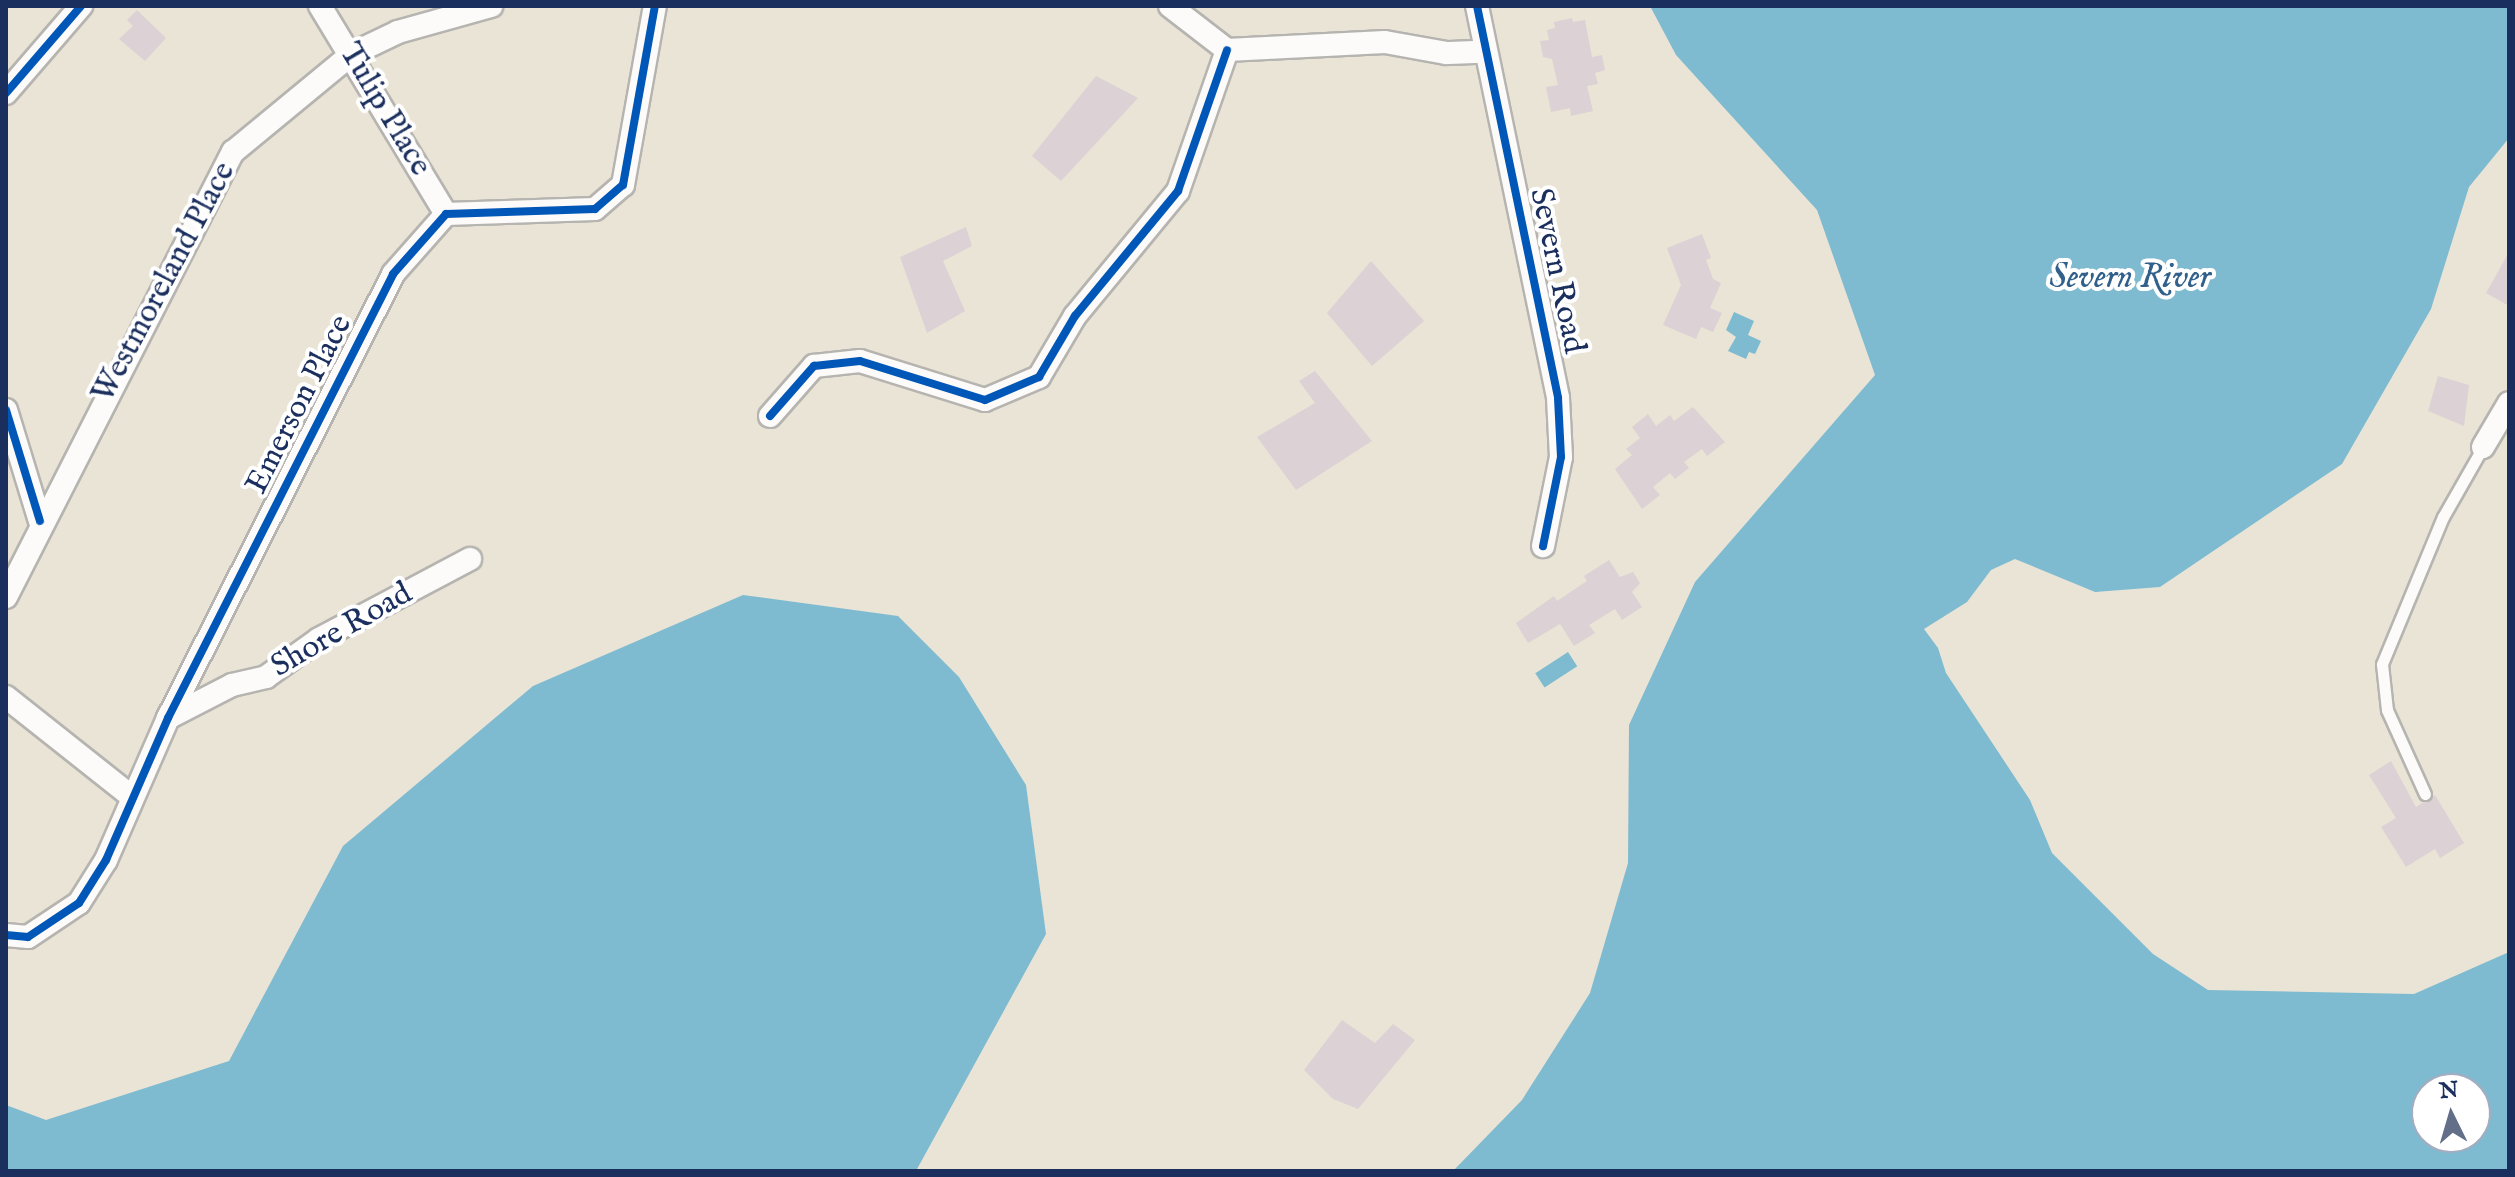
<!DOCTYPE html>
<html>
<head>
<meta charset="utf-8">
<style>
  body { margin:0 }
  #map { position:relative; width:2515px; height:1177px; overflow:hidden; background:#eae4d6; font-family:"IM FELL English",serif }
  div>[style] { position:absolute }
  .water>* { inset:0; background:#7fbbd0; transform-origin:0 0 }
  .building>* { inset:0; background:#dcd1d4 }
  .roads { filter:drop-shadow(2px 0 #b6b4b0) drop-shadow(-2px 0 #b6b4b0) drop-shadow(0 2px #b6b4b0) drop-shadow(0 -2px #b6b4b0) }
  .lane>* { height:11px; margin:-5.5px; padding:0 5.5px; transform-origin:5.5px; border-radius:5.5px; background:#fcfbf9 }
  .street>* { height:22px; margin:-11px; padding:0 11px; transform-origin:11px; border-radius:11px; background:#fcfbf9 }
  .cycleway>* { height:8px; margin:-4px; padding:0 4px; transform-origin:4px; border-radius:4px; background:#0057b8 }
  span { translate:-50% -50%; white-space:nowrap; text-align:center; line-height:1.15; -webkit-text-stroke:8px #fff; paint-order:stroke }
  .street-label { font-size:32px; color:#1b2f5e }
  .water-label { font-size:34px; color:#31608b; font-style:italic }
  .frame { position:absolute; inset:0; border:8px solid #1b2f5e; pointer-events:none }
  .north { position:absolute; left:2411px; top:1073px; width:80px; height:80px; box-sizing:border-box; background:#fff; border:2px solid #a4acbf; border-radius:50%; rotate:355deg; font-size:22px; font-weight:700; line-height:32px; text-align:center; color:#1b2f5e }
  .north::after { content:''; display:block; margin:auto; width:28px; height:36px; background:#636e88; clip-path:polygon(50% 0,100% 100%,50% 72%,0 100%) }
</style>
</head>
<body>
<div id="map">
  <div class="water">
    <div style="clip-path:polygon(evenodd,1650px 6px,2509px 6px,2509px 138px,2469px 187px,2431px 309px,2342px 464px,2160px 587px,2095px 592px,2015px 559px,1991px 570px,1967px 602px,1924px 629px,1938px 648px,1946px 673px,2030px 800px,2052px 853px,2153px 954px,2208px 990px,2414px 994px,2509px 952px,2509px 1171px,1453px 1171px,1522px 1100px,1590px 993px,1628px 863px,1629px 725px,1695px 582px,1875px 375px,1817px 210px,1676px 55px,1650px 6px,2475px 1089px,2475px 1137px,2427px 1137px,2427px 1089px,2475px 1089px)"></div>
    <div style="clip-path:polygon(1734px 312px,1754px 321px,1748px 335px,1761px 341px,1755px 354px,1749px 352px,1746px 359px,1728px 351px,1736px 337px,1726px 330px)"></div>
    <div style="clip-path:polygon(743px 595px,898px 616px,959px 677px,1026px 785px,1046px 934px,916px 1171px,6px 1171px,6px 1105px,46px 1120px,229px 1061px,343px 846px,533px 686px)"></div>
    <div style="left:1568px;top:652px;width:17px;height:39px;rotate:57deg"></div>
  </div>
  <div class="building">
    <div style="clip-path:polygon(137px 10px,166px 38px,145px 61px,119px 39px,133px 26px,127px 20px)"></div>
    <div style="clip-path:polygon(1572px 18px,1573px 22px,1585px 20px,1592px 57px,1602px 55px,1605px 70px,1595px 73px,1598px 84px,1587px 86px,1593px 111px,1571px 116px,1570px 108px,1551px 112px,1546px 87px,1558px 85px,1552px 59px,1543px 57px,1540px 41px,1549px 40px,1547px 30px,1555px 28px,1554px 22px)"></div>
    <div style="clip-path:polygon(1096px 76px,1138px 98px,1061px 181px,1032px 156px)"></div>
    <div style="clip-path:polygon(966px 227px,972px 246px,943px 261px,965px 311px,927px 333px,900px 257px)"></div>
    <div style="clip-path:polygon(1702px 234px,1711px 258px,1706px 260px,1713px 279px,1721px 283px,1710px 308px,1722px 313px,1713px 332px,1701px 327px,1696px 339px,1663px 325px,1681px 285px,1667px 248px)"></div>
    <div style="clip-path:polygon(2509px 252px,2509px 306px,2486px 293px)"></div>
    <div style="clip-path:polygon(1371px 261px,1424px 321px,1372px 366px,1327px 313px)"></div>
    <div style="clip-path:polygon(1315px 371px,1372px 441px,1296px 490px,1257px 437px,1315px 403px,1299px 381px)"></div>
    <div style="clip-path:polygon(2438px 376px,2469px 385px,2464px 426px,2428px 411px)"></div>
    <div style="clip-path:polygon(1693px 407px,1725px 442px,1707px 456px,1702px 449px,1684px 462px,1689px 468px,1675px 479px,1670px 473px,1653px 487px,1660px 495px,1642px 509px,1615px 469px,1632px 455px,1626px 449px,1640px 438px,1632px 427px,1648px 414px,1656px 426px,1670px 415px,1674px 421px)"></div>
    <div style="clip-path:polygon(1609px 560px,1620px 577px,1633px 572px,1640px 583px,1632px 592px,1642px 607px,1622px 620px,1615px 609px,1589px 625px,1595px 633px,1574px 646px,1560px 624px,1528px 643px,1516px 623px,1554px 596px,1557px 601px,1587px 581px,1584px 576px)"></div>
    <div style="clip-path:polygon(2391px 761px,2416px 807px,2435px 795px,2464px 843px,2440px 858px,2435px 849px,2406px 867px,2381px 827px,2396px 818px,2369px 775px)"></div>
    <div style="clip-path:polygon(1342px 1020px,1375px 1043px,1393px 1024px,1415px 1040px,1358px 1109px,1333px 1099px,1304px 1070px)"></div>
  </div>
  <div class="roads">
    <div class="lane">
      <div style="left:2425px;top:794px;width:92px;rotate:-114.3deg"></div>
      <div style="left:2387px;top:710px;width:46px;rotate:-96.2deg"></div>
      <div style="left:2382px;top:664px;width:159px;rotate:-67.5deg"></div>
      <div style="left:2443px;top:517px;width:81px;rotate:-60.3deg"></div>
    </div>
    <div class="street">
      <div style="left:320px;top:6px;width:243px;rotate:58.8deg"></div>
      <div style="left:1170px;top:6px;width:72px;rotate:37.7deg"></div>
      <div style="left:1477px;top:6px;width:400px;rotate:78.3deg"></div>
      <div style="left:1558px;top:398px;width:59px;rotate:87.1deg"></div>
      <div style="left:1561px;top:457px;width:91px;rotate:101.4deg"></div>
      <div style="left:1227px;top:50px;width:158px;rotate:-2.9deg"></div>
      <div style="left:1385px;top:42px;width:63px;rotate:10.1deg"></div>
      <div style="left:1447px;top:53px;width:36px;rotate:-2deg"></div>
      <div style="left:6px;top:93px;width:115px;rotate:-49.2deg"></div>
      <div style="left:6px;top:410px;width:116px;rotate:73deg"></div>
      <div style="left:770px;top:416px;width:67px;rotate:-48.7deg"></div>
      <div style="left:814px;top:366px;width:46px;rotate:-6.2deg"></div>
      <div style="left:860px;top:361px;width:131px;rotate:17.3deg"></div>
      <div style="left:985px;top:400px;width:59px;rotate:-23.1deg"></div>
      <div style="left:1039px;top:377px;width:71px;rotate:-59.5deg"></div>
      <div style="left:1075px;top:316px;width:162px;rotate:-50.5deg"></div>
      <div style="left:1178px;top:191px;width:149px;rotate:-70.8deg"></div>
      <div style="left:2483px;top:447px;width:51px;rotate:-59.4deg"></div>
      <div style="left:6px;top:597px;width:500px;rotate:-63deg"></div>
      <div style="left:233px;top:152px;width:154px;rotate:-39.5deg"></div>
      <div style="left:352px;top:54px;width:51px;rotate:-25.6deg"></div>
      <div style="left:398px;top:32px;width:97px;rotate:-15.6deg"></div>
      <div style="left:6px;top:697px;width:161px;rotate:38.4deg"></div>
      <div style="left:168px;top:718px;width:72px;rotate:-27.3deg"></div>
      <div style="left:232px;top:685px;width:35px;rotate:-13deg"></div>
      <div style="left:266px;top:677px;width:65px;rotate:-35.6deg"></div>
      <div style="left:319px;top:639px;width:171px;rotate:-27.9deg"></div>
      <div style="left:6px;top:935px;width:22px;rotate:5deg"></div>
      <div style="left:28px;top:937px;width:61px;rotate:-33.7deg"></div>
      <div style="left:79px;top:903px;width:51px;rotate:-57.9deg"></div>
      <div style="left:106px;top:860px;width:155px;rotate:-66.4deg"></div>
      <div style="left:168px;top:718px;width:498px;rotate:-63.1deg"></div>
      <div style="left:393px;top:274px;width:80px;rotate:-48.5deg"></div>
      <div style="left:446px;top:214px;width:149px;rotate:-1.9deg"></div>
      <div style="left:595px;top:209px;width:37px;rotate:-41deg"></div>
      <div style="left:623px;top:185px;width:182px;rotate:-79.9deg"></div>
    </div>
  </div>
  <div class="cycleway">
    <div style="left:1477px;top:6px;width:400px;rotate:78.3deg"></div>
    <div style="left:1558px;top:398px;width:59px;rotate:87.1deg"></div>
    <div style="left:1561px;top:457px;width:91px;rotate:101.4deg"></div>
    <div style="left:6px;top:93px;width:115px;rotate:-49.2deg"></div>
    <div style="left:6px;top:410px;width:116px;rotate:73deg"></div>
    <div style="left:770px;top:416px;width:67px;rotate:-48.7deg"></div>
    <div style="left:814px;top:366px;width:46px;rotate:-6.2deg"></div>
    <div style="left:860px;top:361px;width:131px;rotate:17.3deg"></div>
    <div style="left:985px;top:400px;width:59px;rotate:-23.1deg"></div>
    <div style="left:1039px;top:377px;width:71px;rotate:-59.5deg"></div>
    <div style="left:1075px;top:316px;width:162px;rotate:-50.5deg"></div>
    <div style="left:1178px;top:191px;width:149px;rotate:-70.8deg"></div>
    <div style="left:6px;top:935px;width:22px;rotate:5deg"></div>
    <div style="left:28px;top:937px;width:61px;rotate:-33.7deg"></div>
    <div style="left:79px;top:903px;width:51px;rotate:-57.9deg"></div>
    <div style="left:106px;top:860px;width:155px;rotate:-66.4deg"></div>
    <div style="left:168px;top:718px;width:498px;rotate:-63.1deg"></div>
    <div style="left:393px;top:274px;width:80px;rotate:-48.5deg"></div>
    <div style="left:446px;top:214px;width:149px;rotate:-1.9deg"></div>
    <div style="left:595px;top:209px;width:37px;rotate:-41deg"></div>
    <div style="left:623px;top:185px;width:182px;rotate:-79.9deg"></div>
  </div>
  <div class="street-label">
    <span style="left:384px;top:110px;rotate:59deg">Tulip Place</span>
    <span style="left:1556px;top:271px;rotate:78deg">Severn Road</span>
    <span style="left:165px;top:283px;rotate:-62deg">Westmoreland Place</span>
    <span style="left:300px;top:405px;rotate:-63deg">Emerson Place</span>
    <span style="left:342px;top:631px;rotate:-30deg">Shore Road</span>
  </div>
  <div class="water-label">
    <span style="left:2130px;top:278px">Severn River</span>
  </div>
  <div class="frame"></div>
  <div class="north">N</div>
</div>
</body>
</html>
